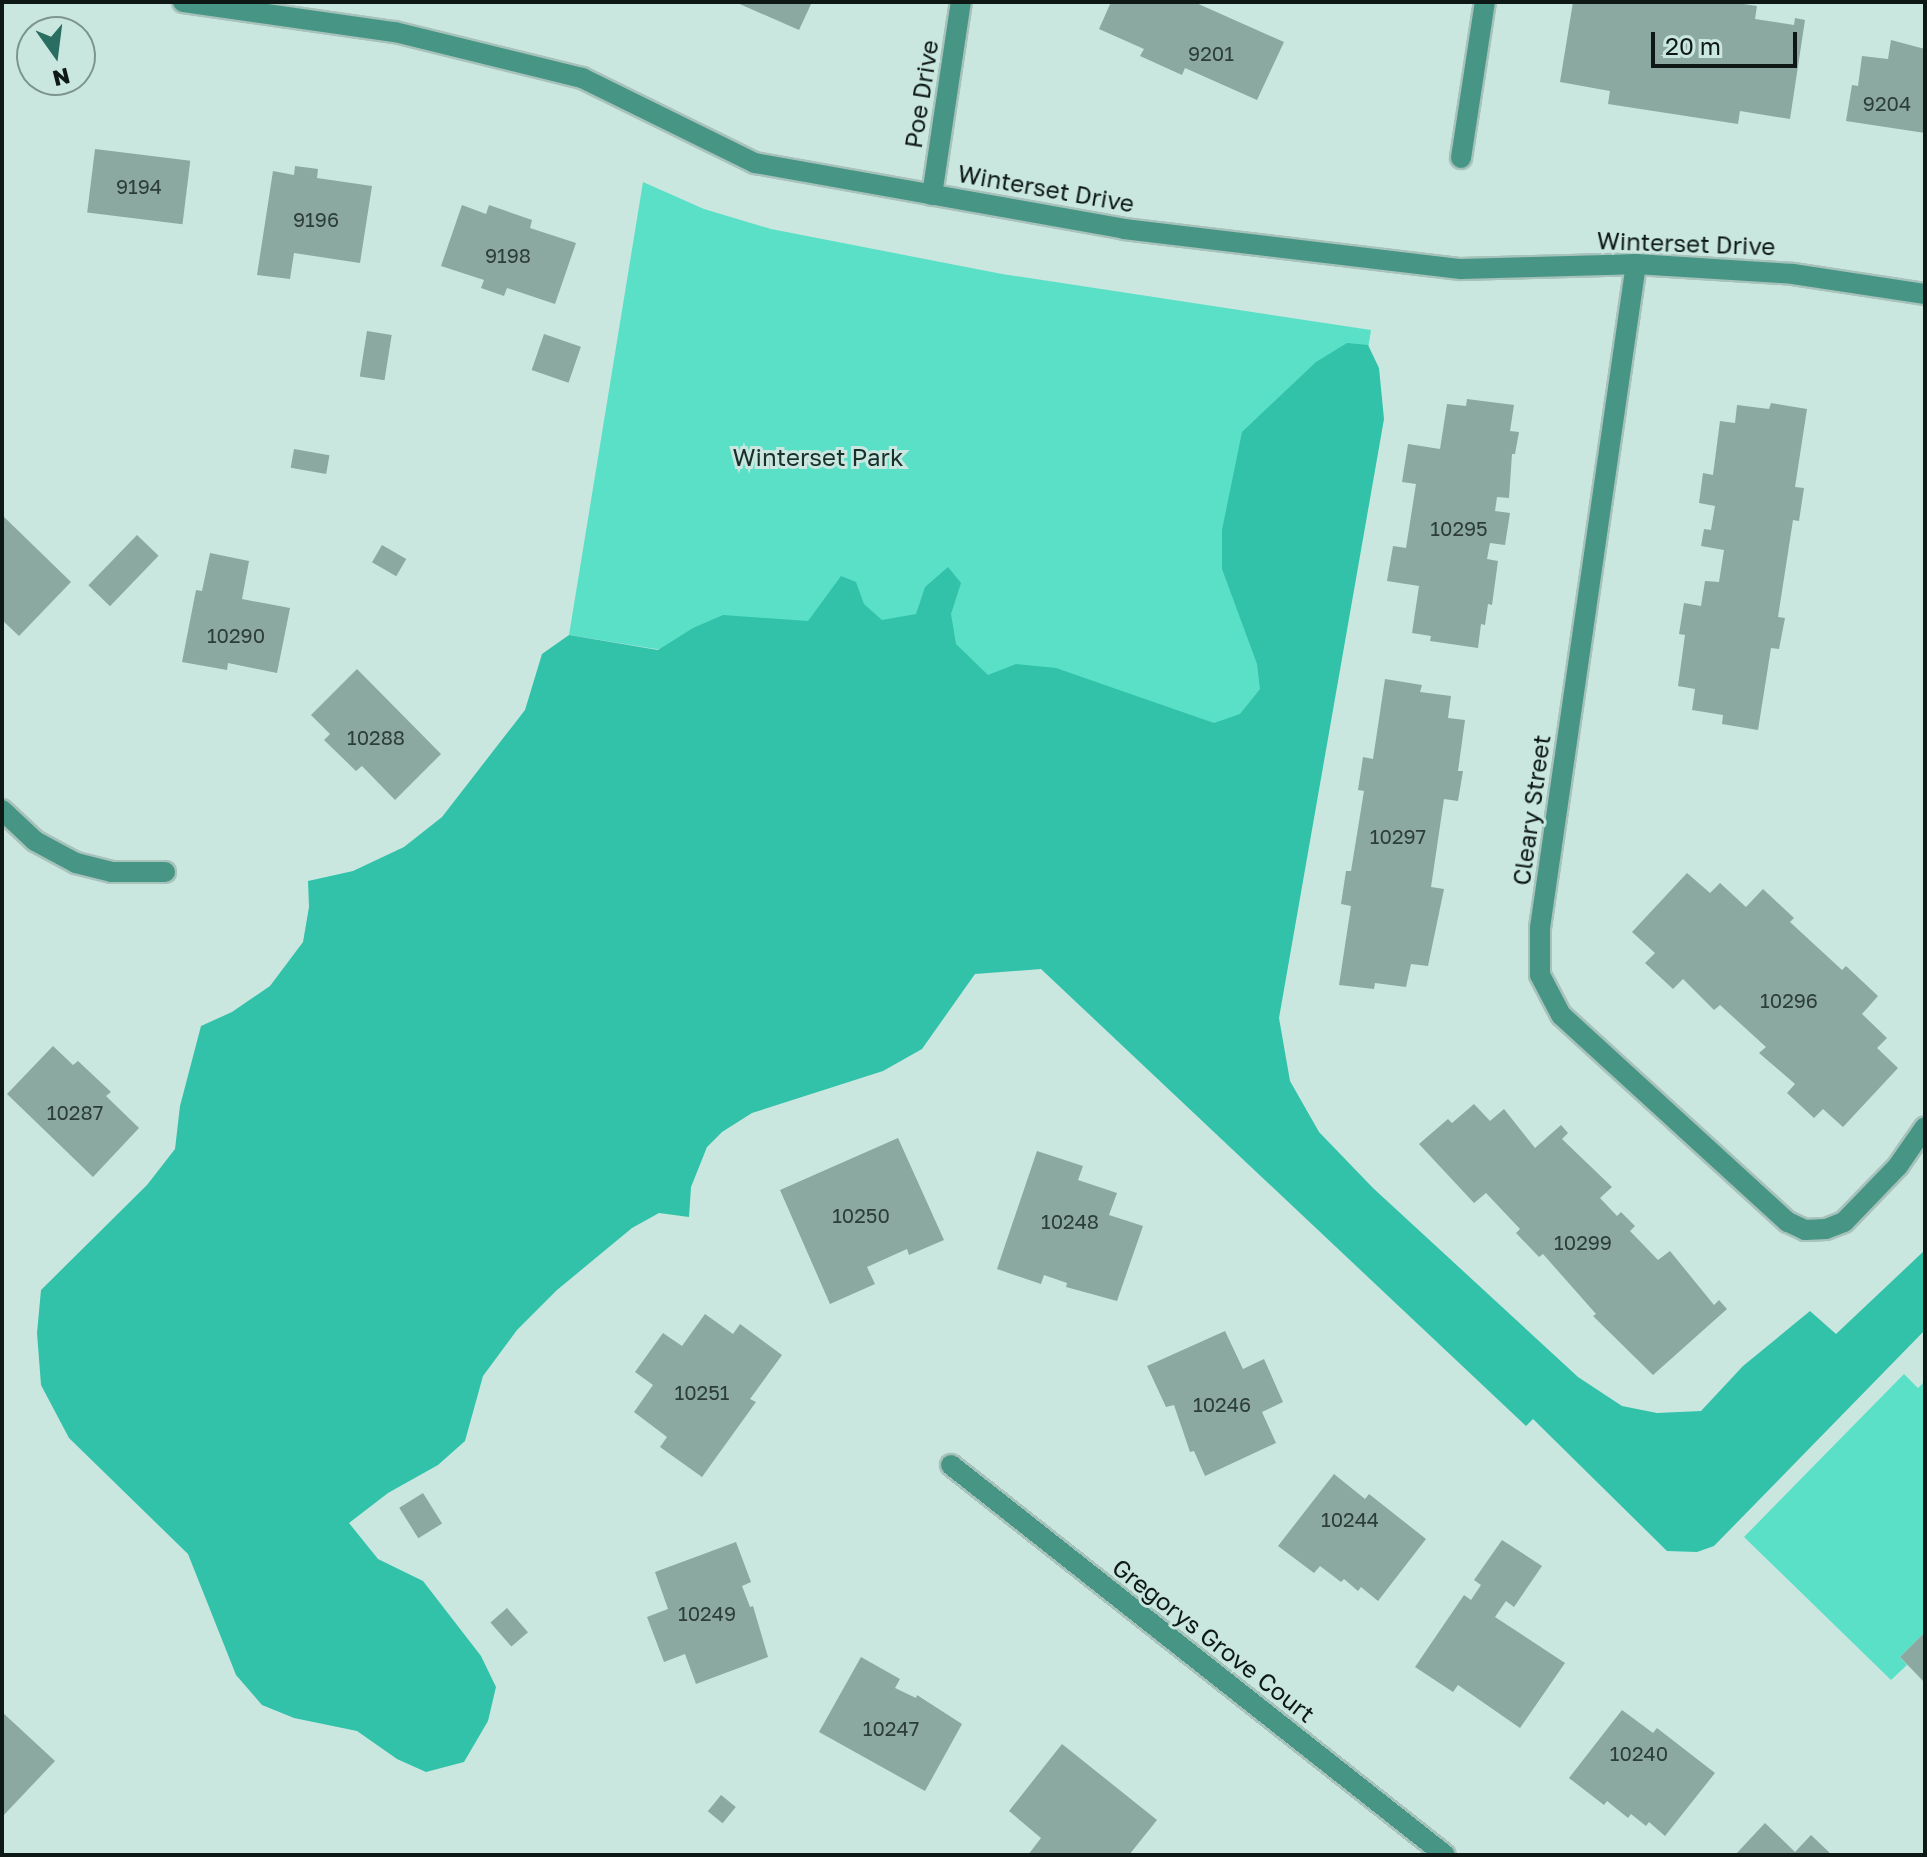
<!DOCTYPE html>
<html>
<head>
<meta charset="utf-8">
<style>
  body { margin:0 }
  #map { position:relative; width:1927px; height:1857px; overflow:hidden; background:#c9e7df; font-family:"Golos Text",sans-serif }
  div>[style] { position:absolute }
  .green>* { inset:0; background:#5ae0c7 }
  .forest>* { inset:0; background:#32c2aa }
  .building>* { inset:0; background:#8ba8a1; transform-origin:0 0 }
  .roads { filter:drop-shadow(2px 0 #a7c2bb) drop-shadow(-2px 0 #a7c2bb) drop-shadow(0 2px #a7c2bb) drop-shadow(0 -2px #a7c2bb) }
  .minor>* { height:20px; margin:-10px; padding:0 10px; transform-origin:10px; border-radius:10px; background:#469585 }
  span { translate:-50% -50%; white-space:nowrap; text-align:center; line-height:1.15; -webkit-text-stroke:6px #c9e7df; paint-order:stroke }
  .number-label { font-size:20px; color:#2d3d39 }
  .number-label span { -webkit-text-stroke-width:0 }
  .street-label { font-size:24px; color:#0e1916 }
  .park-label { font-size:24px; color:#182f2a }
  .frame { position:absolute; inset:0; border:4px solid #0e1916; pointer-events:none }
  .north { position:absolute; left:16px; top:16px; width:80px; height:80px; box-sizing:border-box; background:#c9e7df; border:2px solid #7e958f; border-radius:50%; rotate:166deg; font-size:22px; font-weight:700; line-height:32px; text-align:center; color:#0e1916 }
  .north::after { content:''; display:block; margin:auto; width:28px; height:36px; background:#2a6e61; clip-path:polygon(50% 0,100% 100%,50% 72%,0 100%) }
  .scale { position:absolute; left:1651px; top:32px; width:146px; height:36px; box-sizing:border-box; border:4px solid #0e1916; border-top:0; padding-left:10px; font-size:24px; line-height:28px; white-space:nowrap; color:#0e1916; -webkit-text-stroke:6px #c9e7df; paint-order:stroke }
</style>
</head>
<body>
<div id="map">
  <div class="green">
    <div style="clip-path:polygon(643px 182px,704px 209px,771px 229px,1002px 274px,1371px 330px,1303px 754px,569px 635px)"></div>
    <div style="clip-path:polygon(1904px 1374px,1918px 1388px,1925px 1381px,1925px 1632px,1900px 1657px,1907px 1665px,1891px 1680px,1744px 1537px)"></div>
  </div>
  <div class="forest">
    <div style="clip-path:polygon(1347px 343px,1368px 345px,1379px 368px,1384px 419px,1279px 1018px,1290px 1081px,1319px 1132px,1373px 1188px,1578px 1377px,1622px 1406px,1657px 1413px,1701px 1411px,1743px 1366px,1810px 1311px,1836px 1334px,1925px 1250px,1925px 1330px,1714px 1546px,1697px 1552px,1667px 1551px,1533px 1419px,1526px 1426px,1041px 969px,975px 974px,922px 1049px,883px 1071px,752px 1113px,722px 1132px,707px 1147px,691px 1187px,689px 1217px,659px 1213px,632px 1228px,557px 1290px,517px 1330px,483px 1376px,465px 1441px,438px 1465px,388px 1493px,349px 1523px,378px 1559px,423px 1581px,481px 1656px,496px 1687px,488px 1721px,464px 1762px,426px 1772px,397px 1759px,357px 1731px,294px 1718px,262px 1705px,236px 1675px,188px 1554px,69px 1438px,41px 1385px,37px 1333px,41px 1290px,147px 1185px,175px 1149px,180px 1106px,201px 1026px,232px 1012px,270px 986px,303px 942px,309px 907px,308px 881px,353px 871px,404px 847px,442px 817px,525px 710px,542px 654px,569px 635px,658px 650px,693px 628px,723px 615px,808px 621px,841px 576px,856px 582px,864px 604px,882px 620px,916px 614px,925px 587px,948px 567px,961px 583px,951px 614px,956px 644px,988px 675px,1016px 664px,1056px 668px,1214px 723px,1240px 714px,1260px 689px,1257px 664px,1222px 569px,1222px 530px,1242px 432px,1316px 362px)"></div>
  </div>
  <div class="building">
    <div style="clip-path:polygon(735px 2px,812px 2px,799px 30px)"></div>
    <div style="clip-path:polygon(1111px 2px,1194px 2px,1284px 42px,1257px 100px,1185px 68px,1182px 75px,1140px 56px,1144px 49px,1099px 29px)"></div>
    <div style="clip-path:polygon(1573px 2px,1730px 2px,1757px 6px,1755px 19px,1794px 25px,1795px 18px,1805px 20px,1790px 119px,1740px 111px,1738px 124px,1608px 104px,1610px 91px,1560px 82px)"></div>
    <div style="clip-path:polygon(1891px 40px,1925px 49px,1925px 133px,1846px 121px,1852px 85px,1858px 86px,1862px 56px,1888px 59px)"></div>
    <div style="left:95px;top:149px;width:96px;height:64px;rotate:7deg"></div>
    <div style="clip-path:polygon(295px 166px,318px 169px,317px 178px,372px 186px,360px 263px,294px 253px,290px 279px,257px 275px,273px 171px,294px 175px)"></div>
    <div style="clip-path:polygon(462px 205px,486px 214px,489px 205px,532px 220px,530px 228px,576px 243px,555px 304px,507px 288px,504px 296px,481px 288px,484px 280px,441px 266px)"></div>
    <div style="left:367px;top:331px;width:25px;height:46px;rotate:9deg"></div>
    <div style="left:544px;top:334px;width:39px;height:38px;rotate:19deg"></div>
    <div style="clip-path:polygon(1467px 399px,1514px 405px,1510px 431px,1519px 432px,1515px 454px,1512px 454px,1509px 498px,1497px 497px,1495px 511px,1510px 513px,1505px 545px,1490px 543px,1487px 559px,1498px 561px,1492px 605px,1488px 604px,1485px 625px,1481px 624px,1478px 648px,1430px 641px,1431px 636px,1412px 633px,1419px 586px,1387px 581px,1393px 546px,1406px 548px,1416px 484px,1402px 482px,1408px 444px,1440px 449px,1447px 404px,1466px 406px)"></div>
    <div style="clip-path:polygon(1771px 403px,1807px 409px,1795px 487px,1804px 488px,1799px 521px,1793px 520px,1778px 617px,1785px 618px,1779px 649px,1771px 648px,1758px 730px,1722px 724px,1723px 715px,1692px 710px,1695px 689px,1678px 686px,1685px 635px,1679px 634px,1684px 603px,1701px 606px,1705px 581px,1719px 582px,1724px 550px,1701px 546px,1704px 529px,1711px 530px,1715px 506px,1699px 503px,1703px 473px,1713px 475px,1720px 421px,1735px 423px,1737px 405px,1769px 409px)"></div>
    <div style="left:294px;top:449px;width:36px;height:19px;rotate:10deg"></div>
    <div style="clip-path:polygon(2px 515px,71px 582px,19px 636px,2px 620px)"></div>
    <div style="left:137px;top:535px;width:30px;height:70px;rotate:44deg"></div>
    <div style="left:382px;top:545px;width:28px;height:20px;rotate:30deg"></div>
    <div style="clip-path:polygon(210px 553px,249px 561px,242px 599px,290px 608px,277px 673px,228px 663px,227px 670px,182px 662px,196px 590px,202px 591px)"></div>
    <div style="clip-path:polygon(357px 669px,441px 754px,395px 800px,362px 766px,356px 771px,324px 740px,330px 734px,311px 715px)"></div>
    <div style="clip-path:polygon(1385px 679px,1422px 685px,1420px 692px,1451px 696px,1448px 718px,1465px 720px,1458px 771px,1463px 771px,1458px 801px,1444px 799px,1431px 887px,1444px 889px,1428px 966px,1411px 964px,1406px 987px,1375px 983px,1374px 989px,1339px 985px,1351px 906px,1341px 904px,1346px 871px,1351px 871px,1364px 791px,1358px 790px,1363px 757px,1373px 759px)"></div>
    <div style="clip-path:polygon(1687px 873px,1710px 893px,1720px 883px,1746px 907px,1763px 889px,1794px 918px,1790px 922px,1842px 970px,1846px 966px,1878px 996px,1862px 1014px,1887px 1038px,1877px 1048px,1898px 1068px,1843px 1127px,1823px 1109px,1814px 1118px,1787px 1093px,1795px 1084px,1759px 1053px,1766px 1047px,1720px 1005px,1714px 1010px,1683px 979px,1673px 989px,1645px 963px,1655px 953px,1632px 932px)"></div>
    <div style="clip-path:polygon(53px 1046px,73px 1065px,78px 1061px,111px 1092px,106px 1096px,139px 1128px,93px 1177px,7px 1094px)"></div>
    <div style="clip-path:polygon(1474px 1104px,1490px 1121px,1504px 1109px,1535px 1148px,1561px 1125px,1568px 1133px,1562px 1139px,1612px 1187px,1600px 1198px,1617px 1216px,1621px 1212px,1635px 1226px,1630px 1231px,1658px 1260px,1670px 1251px,1714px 1305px,1719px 1300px,1727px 1309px,1653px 1375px,1593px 1316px,1596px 1314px,1543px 1254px,1539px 1257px,1516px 1233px,1520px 1229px,1486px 1193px,1474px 1203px,1419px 1144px,1448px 1119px,1452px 1123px)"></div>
    <div style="clip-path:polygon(898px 1138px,944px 1240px,909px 1255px,907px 1249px,867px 1267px,875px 1284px,830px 1304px,780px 1190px)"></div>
    <div style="clip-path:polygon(1037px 1151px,1083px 1166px,1078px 1180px,1117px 1193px,1109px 1215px,1143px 1226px,1117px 1301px,1066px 1287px,1067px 1283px,1044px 1275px,1041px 1284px,997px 1269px)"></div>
    <div style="clip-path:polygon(705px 1314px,733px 1334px,740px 1324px,782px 1355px,750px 1399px,756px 1402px,702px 1477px,660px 1447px,667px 1437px,634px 1412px,653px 1385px,635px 1372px,663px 1333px,682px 1346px)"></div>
    <div style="clip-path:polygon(1225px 1331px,1243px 1369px,1264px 1359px,1283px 1402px,1262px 1412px,1276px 1443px,1205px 1476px,1194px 1451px,1190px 1452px,1174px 1405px,1166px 1407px,1147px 1366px)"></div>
    <div style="clip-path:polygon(1334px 1474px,1365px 1499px,1369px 1494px,1426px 1539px,1378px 1601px,1361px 1587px,1358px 1591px,1344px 1579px,1341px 1582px,1320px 1566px,1314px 1573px,1278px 1546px)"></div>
    <div style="left:423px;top:1493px;width:36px;height:28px;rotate:58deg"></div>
    <div style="clip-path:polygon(1502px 1540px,1542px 1566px,1514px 1607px,1506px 1601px,1495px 1617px,1565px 1663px,1520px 1728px,1458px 1685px,1453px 1692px,1415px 1667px,1464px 1595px,1471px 1600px,1481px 1585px,1474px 1580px)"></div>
    <div style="clip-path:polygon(736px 1542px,751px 1582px,742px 1586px,750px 1607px,753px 1606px,768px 1657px,696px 1684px,685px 1654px,664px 1662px,647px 1617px,668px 1609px,655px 1572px)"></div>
    <div style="left:507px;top:1608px;width:32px;height:22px;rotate:49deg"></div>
    <div style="clip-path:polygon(1925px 1632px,1925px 1683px,1900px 1657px)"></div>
    <div style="clip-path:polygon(861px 1657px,900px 1679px,895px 1688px,916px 1698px,917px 1695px,962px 1724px,925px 1791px,819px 1732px)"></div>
    <div style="clip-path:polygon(1622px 1710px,1653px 1733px,1657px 1728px,1715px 1773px,1665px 1836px,1649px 1822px,1646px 1826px,1631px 1814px,1628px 1818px,1607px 1801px,1604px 1805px,1569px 1778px)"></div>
    <div style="clip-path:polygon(2px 1712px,55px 1761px,2px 1817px)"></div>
    <div style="clip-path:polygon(1062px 1744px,1157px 1820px,1129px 1855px,1028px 1855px,1041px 1838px,1009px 1811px)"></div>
    <div style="left:721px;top:1795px;width:19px;height:21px;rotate:39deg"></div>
    <div style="clip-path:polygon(1765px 1823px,1795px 1852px,1811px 1835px,1832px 1855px,1735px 1855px)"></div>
  </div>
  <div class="roads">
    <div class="minor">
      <div style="left:183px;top:2px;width:214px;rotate:8.1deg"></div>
      <div style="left:395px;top:32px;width:193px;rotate:13.8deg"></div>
      <div style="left:582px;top:78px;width:193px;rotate:26.2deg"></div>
      <div style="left:755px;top:163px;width:375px;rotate:10.1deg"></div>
      <div style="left:1124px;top:229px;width:339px;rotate:6.8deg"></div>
      <div style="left:1461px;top:269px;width:175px;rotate:-1.6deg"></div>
      <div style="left:1636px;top:264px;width:157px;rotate:3.6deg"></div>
      <div style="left:1793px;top:274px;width:134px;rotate:8.6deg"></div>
      <div style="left:1461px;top:158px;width:158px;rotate:-81.3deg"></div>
      <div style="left:932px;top:195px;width:195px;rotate:-81.5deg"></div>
      <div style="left:1636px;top:264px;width:671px;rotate:98.23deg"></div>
      <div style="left:1540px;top:928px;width:47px;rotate:90deg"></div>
      <div style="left:1540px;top:975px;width:45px;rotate:62.3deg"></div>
      <div style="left:1561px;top:1015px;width:307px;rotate:42.4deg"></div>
      <div style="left:1788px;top:1222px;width:19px;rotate:25deg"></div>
      <div style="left:1805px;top:1230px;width:21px;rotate:-3deg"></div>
      <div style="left:1826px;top:1229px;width:19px;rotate:-21deg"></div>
      <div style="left:1844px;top:1222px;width:78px;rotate:-46deg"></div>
      <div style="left:1898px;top:1166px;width:47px;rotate:-55.3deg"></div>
      <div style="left:2px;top:810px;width:45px;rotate:43.2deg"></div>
      <div style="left:35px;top:841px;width:47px;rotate:28.2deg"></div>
      <div style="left:76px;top:863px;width:36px;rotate:14deg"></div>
      <div style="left:111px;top:872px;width:54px"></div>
      <div style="left:951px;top:1465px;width:629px;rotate:38.29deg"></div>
    </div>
  </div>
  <div class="number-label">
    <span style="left:1211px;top:53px">9201</span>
    <span style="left:1887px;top:103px">9204</span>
    <span style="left:139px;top:186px">9194</span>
    <span style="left:316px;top:219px">9196</span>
    <span style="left:508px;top:255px">9198</span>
    <span style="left:1459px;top:528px">10295</span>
    <span style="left:236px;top:635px">10290</span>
    <span style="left:376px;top:737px">10288</span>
    <span style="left:1398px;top:836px">10297</span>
    <span style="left:1789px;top:1000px">10296</span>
    <span style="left:75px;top:1112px">10287</span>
    <span style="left:861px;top:1215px">10250</span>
    <span style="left:1070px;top:1221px">10248</span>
    <span style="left:1583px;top:1242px">10299</span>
    <span style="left:702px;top:1392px">10251</span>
    <span style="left:1222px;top:1404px">10246</span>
    <span style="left:1350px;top:1519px">10244</span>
    <span style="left:707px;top:1613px">10249</span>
    <span style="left:891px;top:1728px">10247</span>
    <span style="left:1639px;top:1753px">10240</span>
  </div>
  <div class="street-label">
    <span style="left:921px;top:94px;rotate:-81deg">Poe Drive</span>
    <span style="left:1046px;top:188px;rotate:10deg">Winterset Drive</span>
    <span style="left:1686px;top:243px;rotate:2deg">Winterset Drive</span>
    <span style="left:1531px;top:810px;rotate:-82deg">Cleary Street</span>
    <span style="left:1214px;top:1640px;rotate:38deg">Gregorys Grove Court</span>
  </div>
  <div class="park-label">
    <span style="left:818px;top:457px">Winterset Park</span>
  </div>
  <div class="frame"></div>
  <div class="north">N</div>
  <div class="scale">20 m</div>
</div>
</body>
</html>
